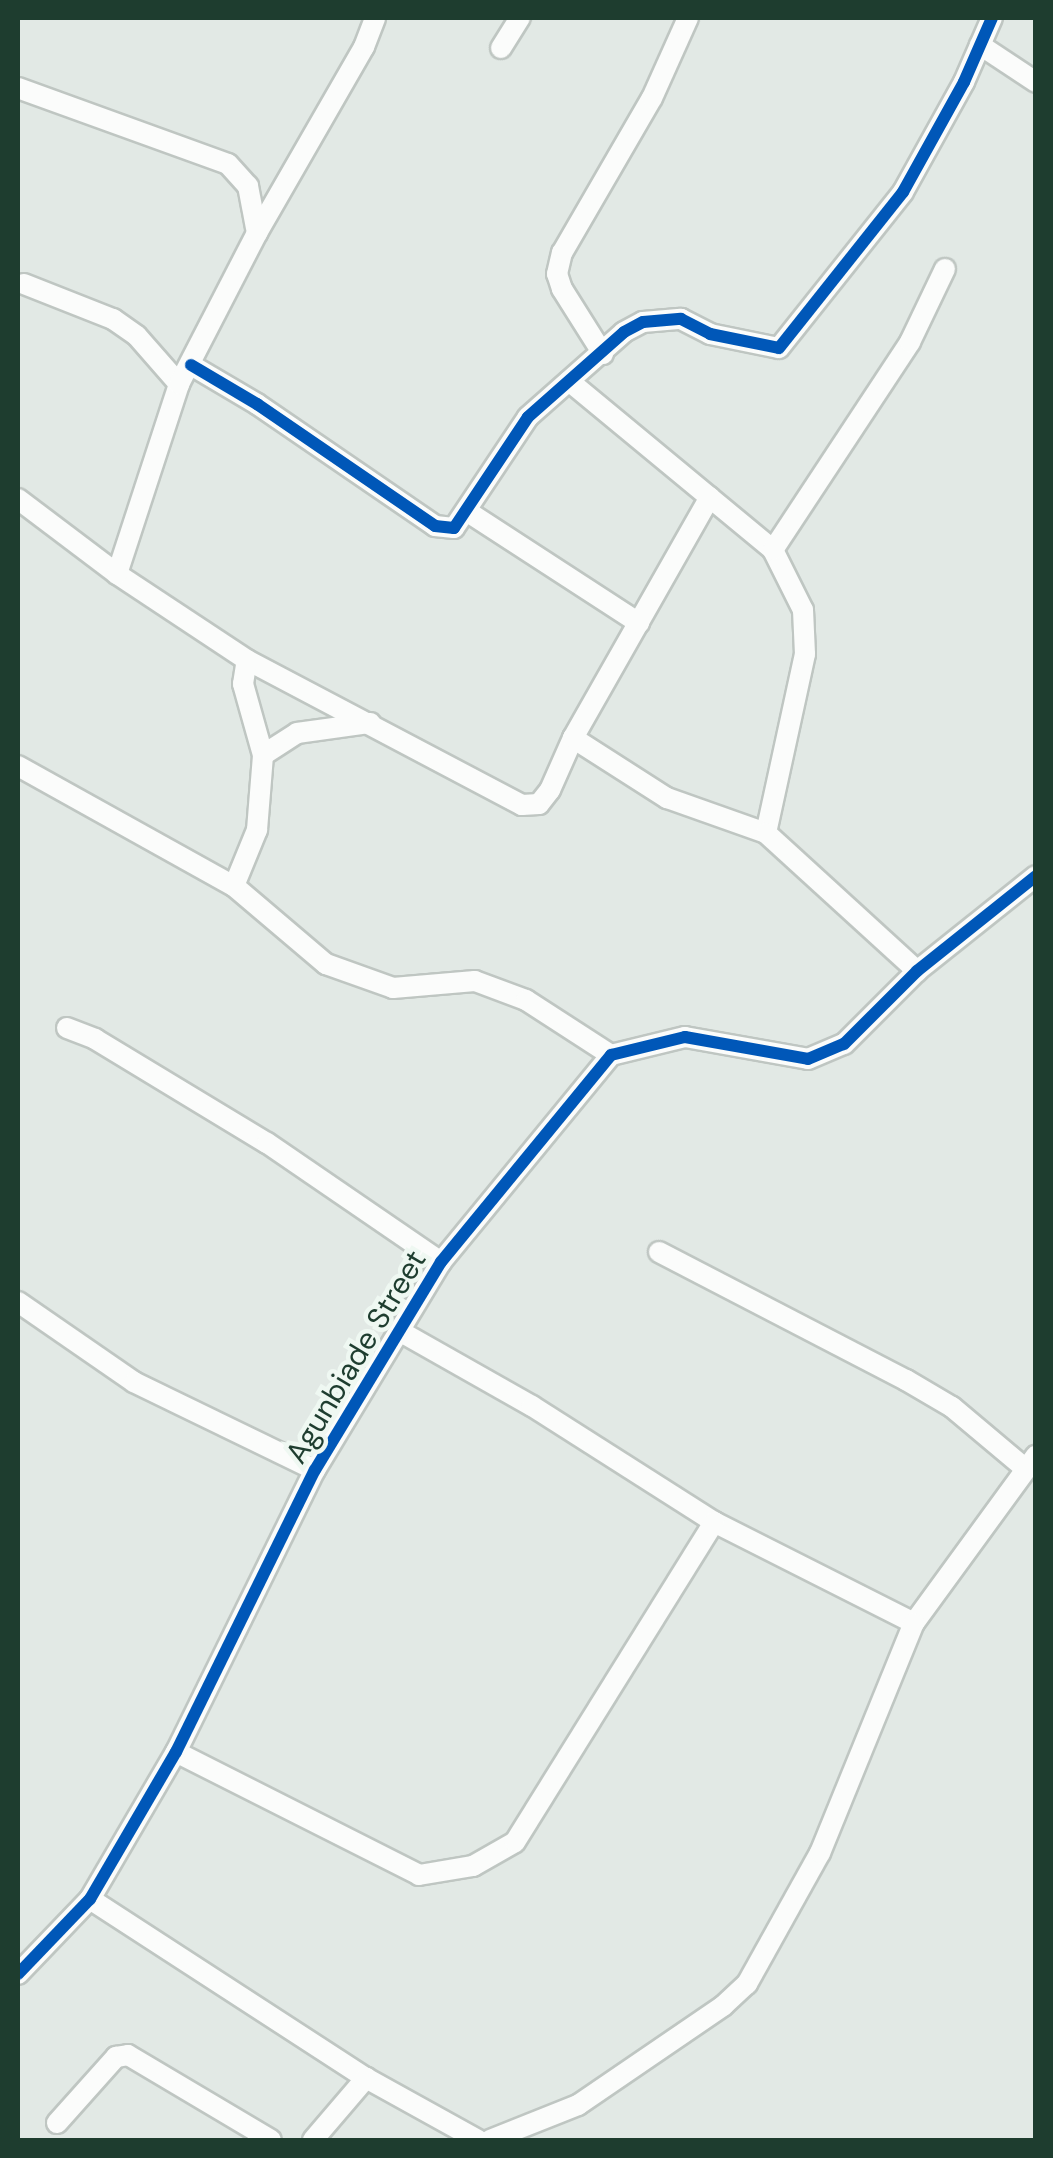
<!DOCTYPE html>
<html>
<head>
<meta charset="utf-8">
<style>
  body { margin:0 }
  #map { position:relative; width:1053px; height:2158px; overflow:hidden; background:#e2e9e5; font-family:"DM Sans",sans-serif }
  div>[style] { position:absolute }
  .roads { filter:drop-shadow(2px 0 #bfc6c2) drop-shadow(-2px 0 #bfc6c2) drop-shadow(0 2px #bfc6c2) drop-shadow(0 -2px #bfc6c2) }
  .minor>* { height:20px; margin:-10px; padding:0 10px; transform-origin:10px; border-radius:10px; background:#fbfcfb }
  .cycleway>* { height:12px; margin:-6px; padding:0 6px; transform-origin:6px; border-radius:6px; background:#0057b8 }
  span { translate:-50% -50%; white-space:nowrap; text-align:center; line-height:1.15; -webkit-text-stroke:9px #eff8f2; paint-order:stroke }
  .street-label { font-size:30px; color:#1e3d2f }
  .frame { position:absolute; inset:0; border:20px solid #1e3d2f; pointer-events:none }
</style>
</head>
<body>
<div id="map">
  <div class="roads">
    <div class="minor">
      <div style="left:980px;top:45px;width:67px;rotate:33.5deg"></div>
      <div style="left:501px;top:48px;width:36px;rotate:-58deg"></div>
      <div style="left:18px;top:88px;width:223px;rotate:19.9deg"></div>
      <div style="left:228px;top:164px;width:30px;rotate:48deg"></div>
      <div style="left:248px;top:186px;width:48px;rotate:79.2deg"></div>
      <div style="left:24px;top:284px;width:96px;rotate:21.5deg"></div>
      <div style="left:113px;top:319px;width:29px;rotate:35deg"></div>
      <div style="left:137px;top:336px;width:64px;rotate:48.8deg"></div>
      <div style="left:603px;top:354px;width:77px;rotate:-122.2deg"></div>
      <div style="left:562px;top:289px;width:16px;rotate:-108deg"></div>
      <div style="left:557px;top:274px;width:22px;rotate:-77deg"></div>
      <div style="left:562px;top:253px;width:179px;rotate:-59.9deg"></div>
      <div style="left:652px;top:98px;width:88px;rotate:-65.8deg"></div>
      <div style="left:191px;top:365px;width:77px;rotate:30.6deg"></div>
      <div style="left:257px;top:404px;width:216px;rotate:34.4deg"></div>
      <div style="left:435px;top:526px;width:19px;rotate:6deg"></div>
      <div style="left:454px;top:528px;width:133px;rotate:-56.3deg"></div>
      <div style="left:528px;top:417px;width:128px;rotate:-41.5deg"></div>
      <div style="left:624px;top:332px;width:21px;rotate:-28deg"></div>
      <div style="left:643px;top:322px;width:38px;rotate:-5deg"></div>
      <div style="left:681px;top:319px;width:33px;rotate:27deg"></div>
      <div style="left:710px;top:334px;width:70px;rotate:11.5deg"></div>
      <div style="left:779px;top:348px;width:199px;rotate:-51.5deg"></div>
      <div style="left:903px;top:192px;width:126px;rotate:-61deg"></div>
      <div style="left:964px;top:82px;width:70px;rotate:-66.4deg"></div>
      <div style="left:569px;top:381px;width:265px;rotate:39.6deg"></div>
      <div style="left:773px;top:550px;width:67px;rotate:63.4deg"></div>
      <div style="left:803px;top:610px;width:44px;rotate:87.4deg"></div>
      <div style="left:805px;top:654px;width:183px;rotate:102.3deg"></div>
      <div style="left:18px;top:499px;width:124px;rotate:37.1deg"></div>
      <div style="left:117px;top:574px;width:156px;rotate:33.5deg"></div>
      <div style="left:247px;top:660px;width:311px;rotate:27.8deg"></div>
      <div style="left:522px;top:805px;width:17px;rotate:-3deg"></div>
      <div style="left:539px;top:804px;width:18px;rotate:-52deg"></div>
      <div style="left:550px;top:790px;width:57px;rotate:-66.1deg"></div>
      <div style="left:573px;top:738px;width:277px;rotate:-60.4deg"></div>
      <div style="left:468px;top:512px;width:204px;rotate:33deg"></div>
      <div style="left:773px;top:550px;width:249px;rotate:-56.6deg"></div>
      <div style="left:910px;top:342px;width:81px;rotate:-64.4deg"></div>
      <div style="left:117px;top:574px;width:200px;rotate:-71.9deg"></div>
      <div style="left:179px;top:384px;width:170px;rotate:-62.7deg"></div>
      <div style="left:257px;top:233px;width:215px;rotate:-60.1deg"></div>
      <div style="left:364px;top:47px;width:31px;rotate:-69deg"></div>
      <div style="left:573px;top:738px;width:112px;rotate:32.6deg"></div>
      <div style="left:667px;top:798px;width:105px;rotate:19.5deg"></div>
      <div style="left:766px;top:833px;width:205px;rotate:42.4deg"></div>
      <div style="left:263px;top:755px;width:40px;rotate:-32.9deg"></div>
      <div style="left:297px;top:733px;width:74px;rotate:-7.8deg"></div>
      <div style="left:18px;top:766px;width:247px;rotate:29.1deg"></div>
      <div style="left:234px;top:886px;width:121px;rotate:40.3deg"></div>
      <div style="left:326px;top:964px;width:71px;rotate:19.7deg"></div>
      <div style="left:393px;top:988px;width:82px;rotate:-4.9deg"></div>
      <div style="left:475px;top:981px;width:54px;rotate:20.4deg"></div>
      <div style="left:526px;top:1000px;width:101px;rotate:32.9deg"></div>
      <div style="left:234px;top:886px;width:61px;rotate:-67.7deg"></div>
      <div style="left:257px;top:830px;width:75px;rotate:-85.4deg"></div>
      <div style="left:263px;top:755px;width:74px;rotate:-105.7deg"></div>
      <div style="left:243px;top:684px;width:24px;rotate:-81deg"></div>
      <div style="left:67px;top:1028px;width:30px;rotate:21deg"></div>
      <div style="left:95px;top:1039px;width:201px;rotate:31.2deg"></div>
      <div style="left:267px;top:1143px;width:211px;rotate:34.4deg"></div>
      <div style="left:659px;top:1252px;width:278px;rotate:27.4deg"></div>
      <div style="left:906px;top:1380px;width:53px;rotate:30.4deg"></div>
      <div style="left:952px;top:1407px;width:97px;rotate:40deg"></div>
      <div style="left:18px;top:1302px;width:141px;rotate:34.6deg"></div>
      <div style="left:134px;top:1382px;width:201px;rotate:25.9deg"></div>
      <div style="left:401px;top:1332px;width:150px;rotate:29.5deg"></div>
      <div style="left:532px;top:1406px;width:216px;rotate:32.5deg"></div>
      <div style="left:714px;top:1522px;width:224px;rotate:26.8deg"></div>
      <div style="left:914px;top:1623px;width:207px;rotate:-53.9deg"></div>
      <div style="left:176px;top:1752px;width:272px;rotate:26.8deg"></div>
      <div style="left:419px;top:1875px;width:55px;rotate:-9.5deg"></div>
      <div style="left:473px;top:1866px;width:48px;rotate:-29.7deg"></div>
      <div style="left:515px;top:1842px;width:377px;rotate:-58.1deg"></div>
      <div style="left:90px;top:1899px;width:329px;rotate:33deg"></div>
      <div style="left:366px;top:2078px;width:128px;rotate:29deg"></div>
      <div style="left:18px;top:1974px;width:104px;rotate:-46.2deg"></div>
      <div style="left:90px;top:1899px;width:170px;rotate:-59.7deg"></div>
      <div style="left:176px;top:1752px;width:314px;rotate:-63.8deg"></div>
      <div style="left:315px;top:1470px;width:243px;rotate:-58.8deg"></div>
      <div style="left:441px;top:1262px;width:268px;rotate:-50.6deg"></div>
      <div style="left:611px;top:1055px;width:76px;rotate:-13.7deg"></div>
      <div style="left:685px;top:1037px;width:125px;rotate:10.1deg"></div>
      <div style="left:808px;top:1059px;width:39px;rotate:-23deg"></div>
      <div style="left:844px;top:1044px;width:103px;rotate:-45deg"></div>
      <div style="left:917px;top:971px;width:152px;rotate:-38.6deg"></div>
      <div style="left:57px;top:2123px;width:89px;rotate:-48.2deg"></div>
      <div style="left:116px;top:2057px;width:12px;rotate:-9deg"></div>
      <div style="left:128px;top:2055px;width:166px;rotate:30.7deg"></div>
      <div style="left:313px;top:2140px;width:82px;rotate:-49.5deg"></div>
      <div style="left:490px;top:2140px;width:95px;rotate:-21.7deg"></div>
      <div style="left:578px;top:2105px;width:176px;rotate:-34.3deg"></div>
      <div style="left:723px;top:2006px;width:33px;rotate:-43deg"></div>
      <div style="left:747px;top:1984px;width:150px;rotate:-60.9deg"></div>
      <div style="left:820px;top:1853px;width:248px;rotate:-67.8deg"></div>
    </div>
  </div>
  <div class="cycleway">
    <div style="left:191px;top:365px;width:77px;rotate:30.6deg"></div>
    <div style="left:257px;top:404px;width:216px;rotate:34.4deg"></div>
    <div style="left:435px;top:526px;width:19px;rotate:6deg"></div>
    <div style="left:454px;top:528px;width:133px;rotate:-56.3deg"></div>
    <div style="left:528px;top:417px;width:128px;rotate:-41.5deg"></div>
    <div style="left:624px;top:332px;width:21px;rotate:-28deg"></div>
    <div style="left:643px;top:322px;width:38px;rotate:-5deg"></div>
    <div style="left:681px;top:319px;width:33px;rotate:27deg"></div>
    <div style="left:710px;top:334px;width:70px;rotate:11.5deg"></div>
    <div style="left:779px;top:348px;width:199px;rotate:-51.5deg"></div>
    <div style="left:903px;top:192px;width:126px;rotate:-61deg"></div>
    <div style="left:964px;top:82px;width:70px;rotate:-66.4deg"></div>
    <div style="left:18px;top:1974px;width:104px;rotate:-46.2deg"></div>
    <div style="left:90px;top:1899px;width:170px;rotate:-59.7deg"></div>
    <div style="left:176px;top:1752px;width:314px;rotate:-63.8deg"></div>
    <div style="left:315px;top:1470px;width:243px;rotate:-58.8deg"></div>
    <div style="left:441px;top:1262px;width:268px;rotate:-50.6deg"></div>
    <div style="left:611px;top:1055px;width:76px;rotate:-13.7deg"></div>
    <div style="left:685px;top:1037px;width:125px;rotate:10.1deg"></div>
    <div style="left:808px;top:1059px;width:39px;rotate:-23deg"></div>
    <div style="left:844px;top:1044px;width:103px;rotate:-45deg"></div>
    <div style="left:917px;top:971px;width:152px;rotate:-38.6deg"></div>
  </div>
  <div class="street-label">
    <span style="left:356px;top:1357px;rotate:-59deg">Agunbiade Street</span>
  </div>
  <div class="frame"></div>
</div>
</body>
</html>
